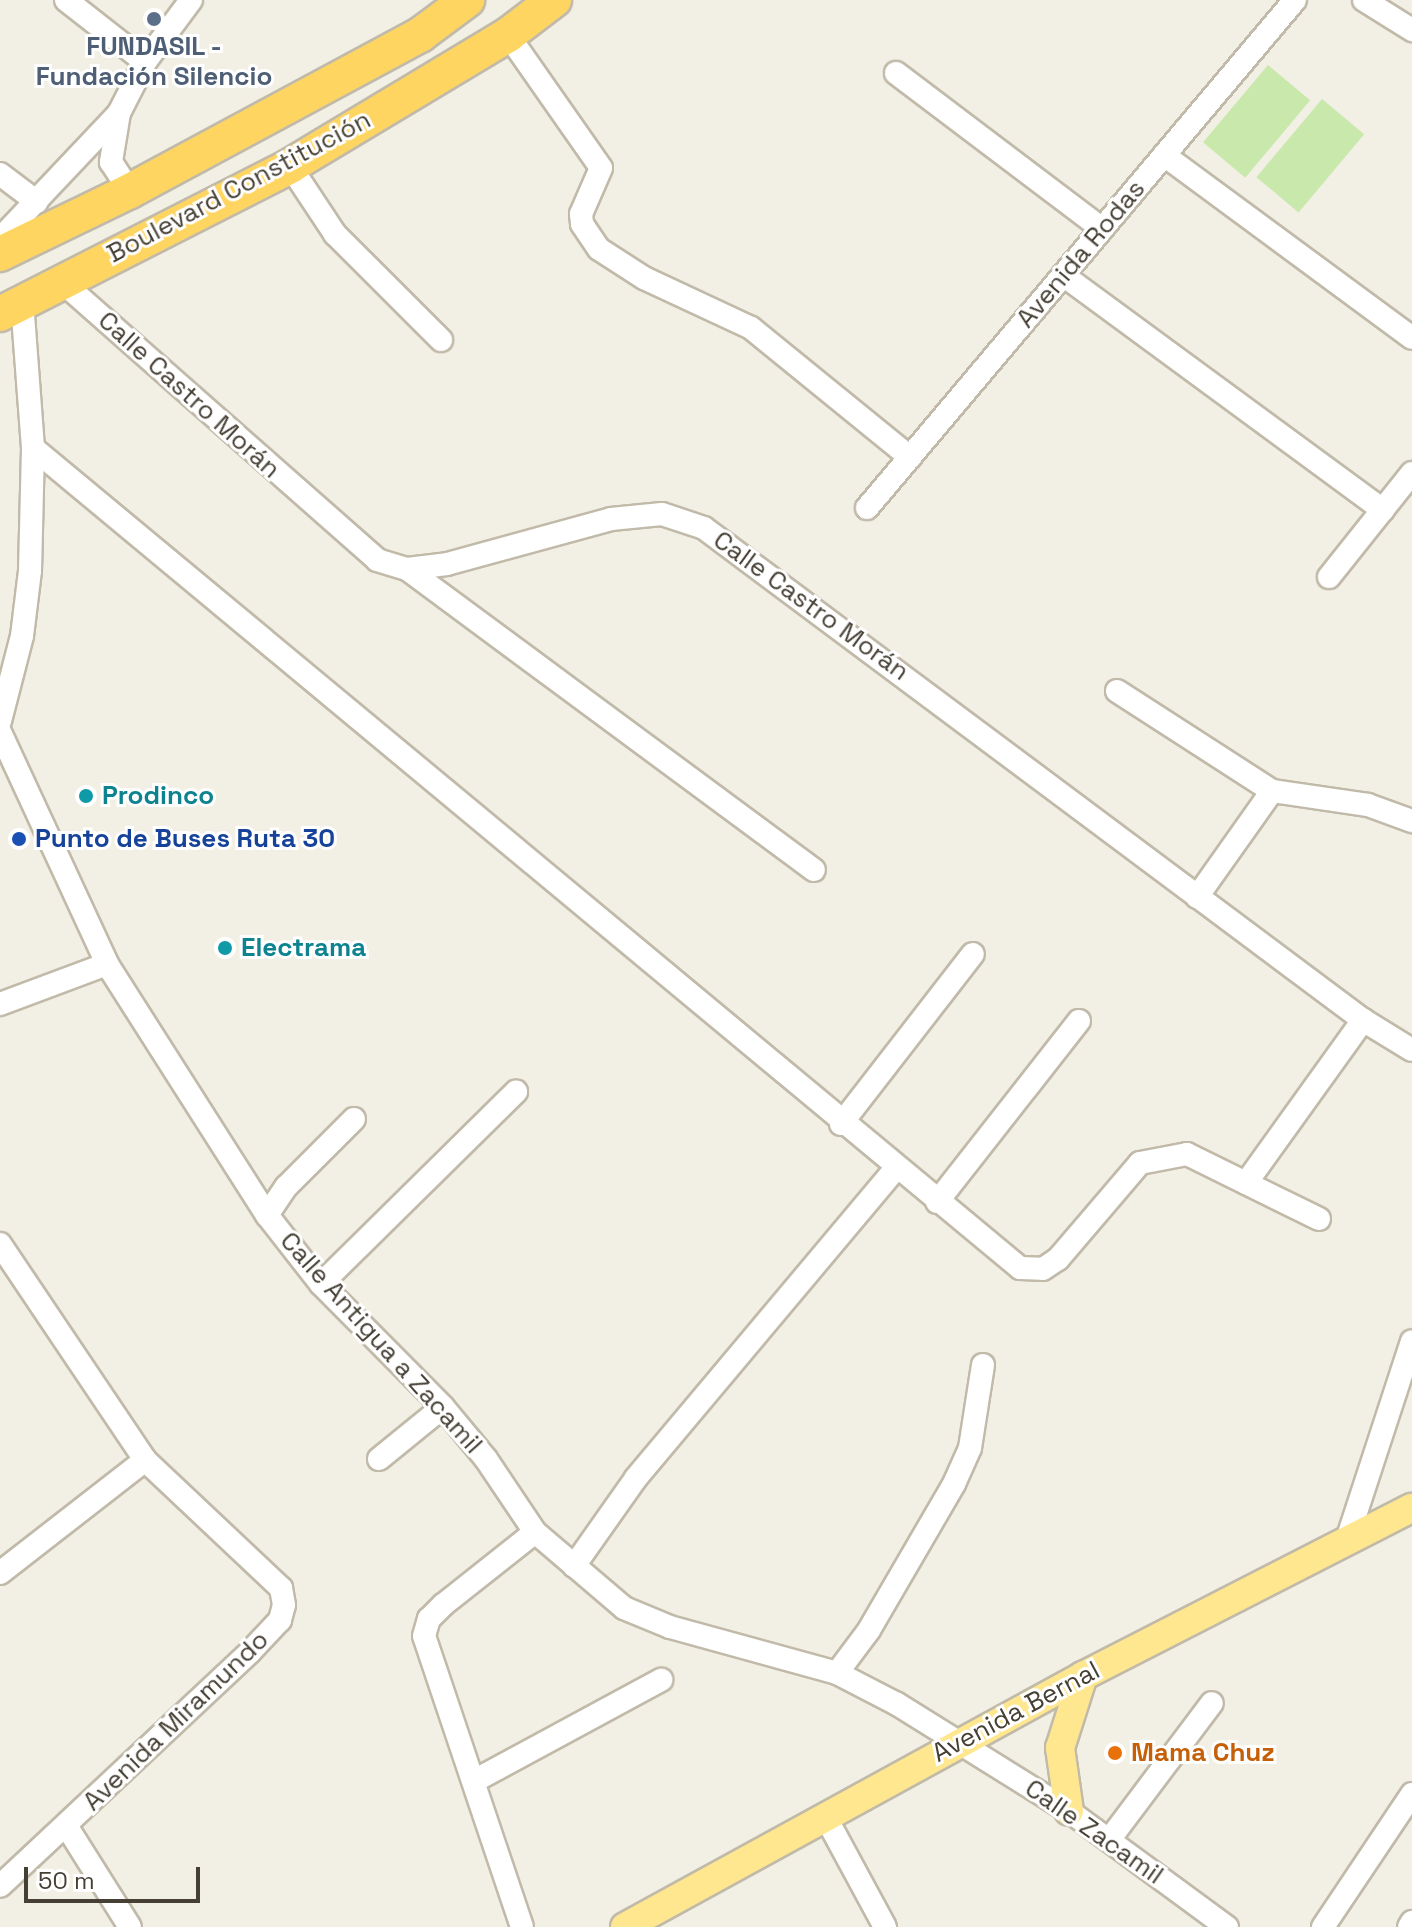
<!DOCTYPE html>
<html>
<head>
<meta charset="utf-8">
<style>
  body { margin:0 }
  #map { position:relative; width:1412px; height:1927px; overflow:hidden; background:#f2efe4; font-family:"Space Grotesk",sans-serif }
  div>[style] { position:absolute }
  .green>* { inset:0; background:#c9e8ab; transform-origin:0 0 }
  .roads { filter:drop-shadow(2px 0 #c1baa9) drop-shadow(-2px 0 #c1baa9) drop-shadow(0 2px #c1baa9) drop-shadow(0 -2px #c1baa9) }
  .minor>* { height:22px; margin:-11px; padding:0 11px; transform-origin:11px; border-radius:11px; background:#fff }
  .major>* { height:28px; margin:-14px; padding:0 14px; transform-origin:14px; border-radius:14px; background:#ffe790 }
  .highway>* { height:34px; margin:-17px; padding:0 17px; transform-origin:17px; border-radius:17px; background:#ffd562 }
  .dots>* { width:22px; height:22px; translate:-50% -50%; box-sizing:border-box; border:4px solid #fff; border-radius:50% }
  span { translate:-50% -50%; white-space:nowrap; text-align:center; line-height:1.15; -webkit-text-stroke:6px #fff; paint-order:stroke }
  .service-label { font-size:26px; color:#4e5e75; font-weight:700 }
  .street-label { font-size:26px; color:#453f34 }
  .culture-label { font-size:26px; color:#0d838f; font-weight:700 }
  .left { translate:0 -50%; text-align:left }
  .transit-label { font-size:26px; color:#164399; font-weight:700 }
  .food-label { font-size:26px; color:#c56008; font-weight:700 }
  .scale { position:absolute; left:24px; top:1867px; width:176px; height:36px; box-sizing:border-box; border:4px solid #453f34; border-top:0; padding-left:10px; font-size:24px; line-height:28px; white-space:nowrap; color:#453f34; -webkit-text-stroke:6px #fff; paint-order:stroke }
</style>
</head>
<body>
<div id="map">
  <div class="green">
    <div style="left:1268px;top:65px;width:55px;height:101px;rotate:40deg"></div>
    <div style="left:1322px;top:99px;width:55px;height:102px;rotate:40deg"></div>
  </div>
  <div class="roads">
    <div class="minor">
      <div style="left:66px;top:0;width:100px;rotate:38.1deg"></div>
      <div style="left:1364px;top:0;width:57px;rotate:32deg"></div>
      <div style="left:508px;top:35px;width:162px;rotate:55deg"></div>
      <div style="left:601px;top:168px;width:50px;rotate:113.5deg"></div>
      <div style="left:581px;top:214px;width:10px;rotate:84deg"></div>
      <div style="left:582px;top:224px;width:30px;rotate:56deg"></div>
      <div style="left:599px;top:249px;width:54px;rotate:32.8deg"></div>
      <div style="left:644px;top:278px;width:118px;rotate:25deg"></div>
      <div style="left:751px;top:328px;width:205px;rotate:39.1deg"></div>
      <div style="left:896px;top:73px;width:258px;rotate:37.1deg"></div>
      <div style="left:119px;top:113px;width:50px;rotate:99.3deg"></div>
      <div style="left:111px;top:162px;width:35px;rotate:57deg"></div>
      <div style="left:1164px;top:155px;width:308px;rotate:36.4deg"></div>
      <div style="left:290px;top:166px;width:82px;rotate:56.5deg"></div>
      <div style="left:335px;top:234px;width:150px;rotate:45deg"></div>
      <div style="left:0;top:174px;width:46px;rotate:37.1deg"></div>
      <div style="left:0;top:239px;width:173px;rotate:-46.6deg"></div>
      <div style="left:119px;top:113px;width:57px;rotate:-63deg"></div>
      <div style="left:145px;top:62px;width:77px;rotate:-53.4deg"></div>
      <div style="left:1063px;top:275px;width:397px;rotate:36.3deg"></div>
      <div style="left:61px;top:281px;width:422px;rotate:41.4deg"></div>
      <div style="left:377px;top:560px;width:31px;rotate:17deg"></div>
      <div style="left:407px;top:569px;width:40px;rotate:-7.1deg"></div>
      <div style="left:447px;top:564px;width:170px;rotate:-15.3deg"></div>
      <div style="left:611px;top:519px;width:51px;rotate:-5.6deg"></div>
      <div style="left:662px;top:514px;width:44px;rotate:18.4deg"></div>
      <div style="left:704px;top:528px;width:822px;rotate:36.74deg"></div>
      <div style="left:1363px;top:1020px;width:57px;rotate:31.5deg"></div>
      <div style="left:33px;top:448px;width:1283px;rotate:39.72deg"></div>
      <div style="left:1020px;top:1268px;width:23px;rotate:2deg"></div>
      <div style="left:1043px;top:1269px;width:18px;rotate:-34deg"></div>
      <div style="left:1058px;top:1259px;width:126px;rotate:-49.5deg"></div>
      <div style="left:1140px;top:1163px;width:48px;rotate:-10.8deg"></div>
      <div style="left:1187px;top:1154px;width:147px;rotate:26.2deg"></div>
      <div style="left:867px;top:508px;width:664px;rotate:-49.89deg"></div>
      <div style="left:407px;top:569px;width:506px;rotate:36.49deg"></div>
      <div style="left:1329px;top:577px;width:133px;rotate:-51.4deg"></div>
      <div style="left:1117px;top:691px;width:184px;rotate:32.8deg"></div>
      <div style="left:1272px;top:791px;width:97px;rotate:8.3deg"></div>
      <div style="left:1368px;top:805px;width:47px;rotate:20deg"></div>
      <div style="left:0;top:721px;width:88px;rotate:-75.5deg"></div>
      <div style="left:22px;top:636px;width:65px;rotate:-83deg"></div>
      <div style="left:30px;top:571px;width:123px;rotate:-88.6deg"></div>
      <div style="left:33px;top:448px;width:145px;rotate:-94.3deg"></div>
      <div style="left:0;top:732px;width:255px;rotate:65.2deg"></div>
      <div style="left:107px;top:964px;width:298px;rotate:57.5deg"></div>
      <div style="left:267px;top:1215px;width:88px;rotate:52deg"></div>
      <div style="left:321px;top:1284px;width:173px;rotate:45.2deg"></div>
      <div style="left:443px;top:1407px;width:67px;rotate:50.4deg"></div>
      <div style="left:486px;top:1459px;width:88px;rotate:56.1deg"></div>
      <div style="left:535px;top:1532px;width:117px;rotate:40.5deg"></div>
      <div style="left:624px;top:1608px;width:50px;rotate:22.4deg"></div>
      <div style="left:670px;top:1627px;width:173px;rotate:15.4deg"></div>
      <div style="left:837px;top:1673px;width:68px;rotate:27.3deg"></div>
      <div style="left:897px;top:1704px;width:203px;rotate:31.9deg"></div>
      <div style="left:1069px;top:1811px;width:196px;rotate:36.3deg"></div>
      <div style="left:1197px;top:897px;width:130px;rotate:-54.7deg"></div>
      <div style="left:0;top:1004px;width:114px;rotate:-20.5deg"></div>
      <div style="left:841px;top:1124px;width:215px;rotate:-52.2deg"></div>
      <div style="left:1246px;top:1183px;width:201px;rotate:-54.3deg"></div>
      <div style="left:937px;top:1202px;width:230px;rotate:-51.9deg"></div>
      <div style="left:267px;top:1215px;width:34px;rotate:-56deg"></div>
      <div style="left:286px;top:1187px;width:96px;rotate:-45deg"></div>
      <div style="left:0;top:1244px;width:260px;rotate:56.1deg"></div>
      <div style="left:145px;top:1460px;width:187px;rotate:43.3deg"></div>
      <div style="left:281px;top:1588px;width:17px;rotate:80deg"></div>
      <div style="left:284px;top:1605px;width:16px;rotate:105deg"></div>
      <div style="left:280px;top:1620px;width:44px;rotate:133.2deg"></div>
      <div style="left:250px;top:1652px;width:342px;rotate:136.9deg"></div>
      <div style="left:321px;top:1284px;width:274px;rotate:-44.6deg"></div>
      <div style="left:379px;top:1459px;width:82px;rotate:-39.1deg"></div>
      <div style="left:1347px;top:1540px;width:209px;rotate:-71.9deg"></div>
      <div style="left:574px;top:1566px;width:108px;rotate:-54.8deg"></div>
      <div style="left:636px;top:1478px;width:403px;rotate:-50deg"></div>
      <div style="left:0;top:1573px;width:184px;rotate:-37.9deg"></div>
      <div style="left:837px;top:1673px;width:54px;rotate:-53.3deg"></div>
      <div style="left:869px;top:1630px;width:169px;rotate:-59.8deg"></div>
      <div style="left:954px;top:1484px;width:39px;rotate:-66deg"></div>
      <div style="left:970px;top:1448px;width:84px;rotate:-81.1deg"></div>
      <div style="left:474px;top:1781px;width:213px;rotate:-28.4deg"></div>
      <div style="left:825px;top:1816px;width:126px;rotate:61.6deg"></div>
      <div style="left:67px;top:1827px;width:118px;rotate:57.8deg"></div>
      <div style="left:1109px;top:1840px;width:171px;rotate:-53.1deg"></div>
      <div style="left:522px;top:1927px;width:307px;rotate:-108.6deg"></div>
      <div style="left:424px;top:1636px;width:18px;rotate:-74deg"></div>
      <div style="left:429px;top:1619px;width:20px;rotate:-45deg"></div>
      <div style="left:443px;top:1605px;width:117px;rotate:-38.4deg"></div>
      <div style="left:1323px;top:1927px;width:160px;rotate:-56.2deg"></div>
      <div style="left:1409px;top:1927px;width:6px;rotate:-59deg"></div>
    </div>
    <div class="major">
      <div style="left:1069px;top:1811px;width:64px;rotate:-98.1deg"></div>
      <div style="left:1060px;top:1748px;width:76px;rotate:-72.3deg"></div>
      <div style="left:625px;top:1927px;width:522px;rotate:-28.72deg"></div>
      <div style="left:1083px;top:1676px;width:369px;rotate:-27.1deg"></div>
    </div>
    <div class="highway">
      <div style="left:0;top:254px;width:144px;rotate:-25.9deg"></div>
      <div style="left:130px;top:191px;width:329px;rotate:-28.3deg"></div>
      <div style="left:420px;top:35px;width:59px;rotate:-36.7deg"></div>
      <div style="left:0;top:314px;width:326px;rotate:-27deg"></div>
      <div style="left:290px;top:166px;width:254px;rotate:-31deg"></div>
      <div style="left:508px;top:35px;width:58px;rotate:-37.3deg"></div>
    </div>
  </div>
  <div class="dots">
    <div style="left:154px;top:19px;background:#5c6f8a"></div>
    <div style="left:86px;top:796px;background:#0f9aa8"></div>
    <div style="left:19px;top:839px;background:#1a4fb4"></div>
    <div style="left:225px;top:948px;background:#0f9aa8"></div>
    <div style="left:1115px;top:1753px;background:#e8710a"></div>
  </div>
  <div class="service-label">
    <span style="left:154px;top:62px">FUNDASIL -<br>Fundación Silencio</span>
  </div>
  <div class="street-label">
    <span style="left:239px;top:187px;rotate:-28deg">Boulevard Constitución</span>
    <span style="left:1081px;top:254px;rotate:-50deg">Avenida Rodas</span>
    <span style="left:189px;top:395px;rotate:42deg">Calle Castro Morán</span>
    <span style="left:811px;top:606px;rotate:36deg">Calle Castro Morán</span>
    <span style="left:381px;top:1343px;rotate:48deg">Calle Antigua a Zacamil</span>
    <span style="left:1016px;top:1712px;rotate:-28deg">Avenida Bernal</span>
    <span style="left:176px;top:1721px;rotate:-44deg">Avenida Miramundo</span>
    <span style="left:1094px;top:1832px;rotate:35deg">Calle Zacamil</span>
  </div>
  <div class="culture-label">
    <span class="left" style="left:102px;top:796px">Prodinco</span>
    <span class="left" style="left:241px;top:948px">Electrama</span>
  </div>
  <div class="transit-label">
    <span class="left" style="left:35px;top:839px">Punto de Buses Ruta 30</span>
  </div>
  <div class="food-label">
    <span class="left" style="left:1131px;top:1753px">Mama Chuz</span>
  </div>
  <div class="scale">50 m</div>
</div>
</body>
</html>
